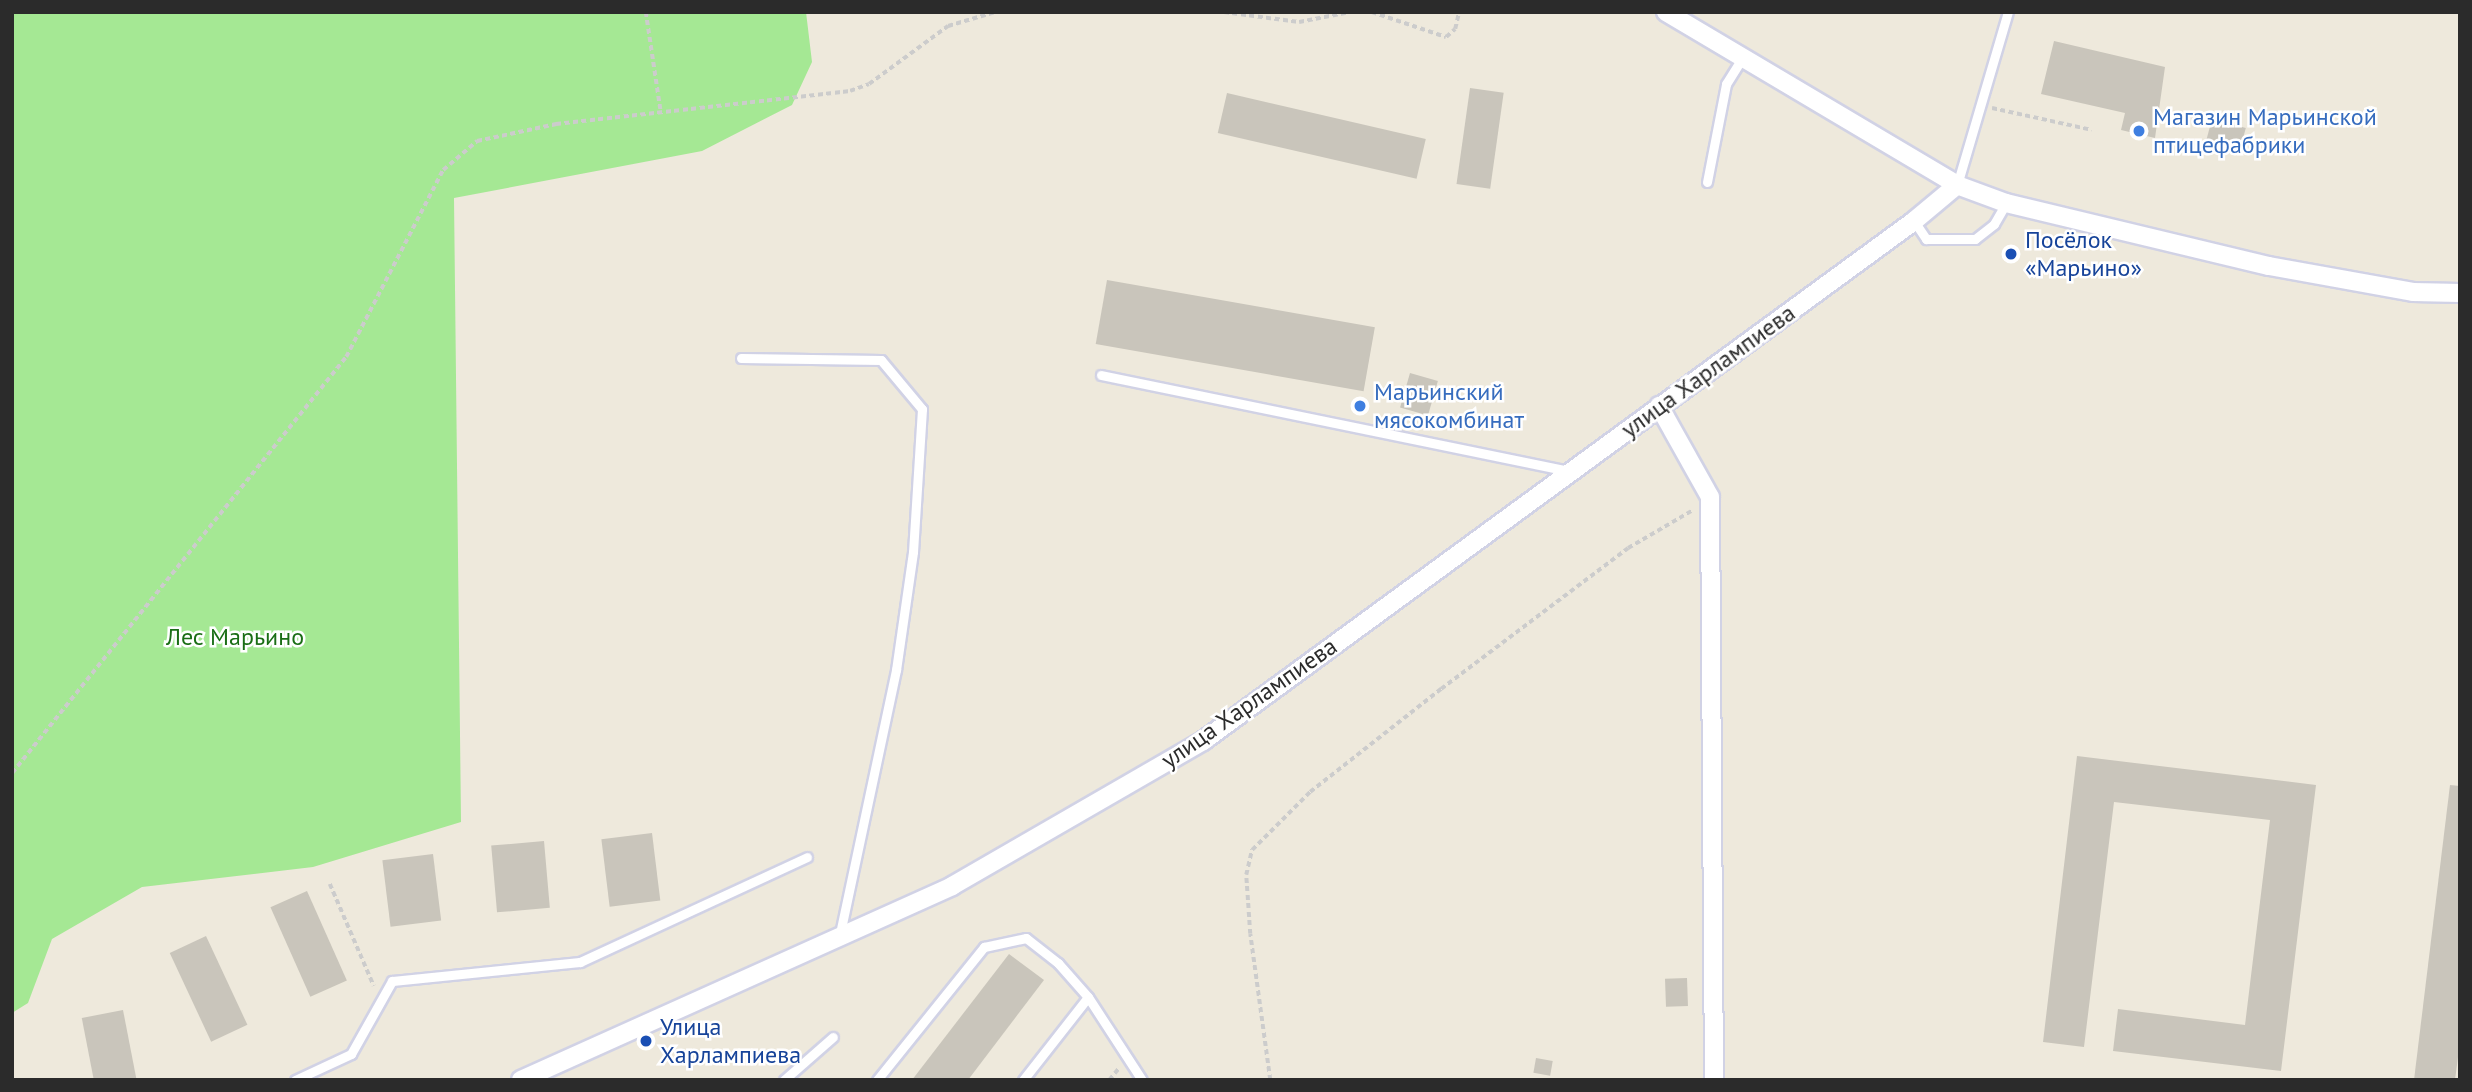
<!DOCTYPE html>
<html>
<head>
<meta charset="utf-8">
<style>
  body { margin:0 }
  #map { position:relative; width:2472px; height:1092px; overflow:hidden; background:#eee9dc; font-family:"PT Sans",sans-serif }
  div>[style] { position:absolute }
  .green>* { inset:0; background:#a5e894 }
  .building>* { inset:0; background:#c9c5bb; transform-origin:0 0 }
  .path>* { height:3.5px; margin-top:-1.75px; transform-origin:0; background:repeating-linear-gradient(90deg,#ccc 0 5px,transparent 0 8.5px) }
  .roads { filter:drop-shadow(2px 0 #d1d2e5) drop-shadow(-2px 0 #d1d2e5) drop-shadow(0 2px #d1d2e5) drop-shadow(0 -2px #d1d2e5) }
  .lane>* { height:9px; margin:-4.5px; padding:0 4.5px; transform-origin:4.5px; border-radius:4.5px; background:#fff }
  .street>* { height:18px; margin:-9px; padding:0 9px; transform-origin:9px; border-radius:9px; background:#fff }
  .dots>* { width:19px; height:19px; translate:-50% -50%; box-sizing:border-box; border:4px solid #fff; border-radius:50% }
  span { translate:-50% -50%; white-space:nowrap; text-align:center; line-height:1.15; -webkit-text-stroke:5px #fff; paint-order:stroke }
  .shop-label { font-size:24px; color:#366cbe }
  .left { translate:0 -50%; text-align:left }
  .transit-label { font-size:24px; color:#164399 }
  .street-label { font-size:24px; color:#2b2b2b }
  .park-label { font-size:24px; color:#1a6e15 }
  .frame { position:absolute; inset:0; border:14px solid #2b2b2b; pointer-events:none }
</style>
</head>
<body>
<div id="map">
  <div class="green">
    <div style="clip-path:polygon(12px 12px,806px 12px,812px 62px,792px 105px,702px 151px,454px 198px,461px 822px,313px 867px,142px 887px,52px 939px,28px 1003px,12px 1013px)"></div>
  </div>
  <div class="building">
    <div style="clip-path:polygon(2054px 41px,2165px 67px,2155px 138px,2121px 130px,2125px 113px,2041px 94px)"></div>
    <div style="left:1470px;top:88px;width:34px;height:97px;rotate:8deg"></div>
    <div style="left:1227px;top:93px;width:204px;height:41px;rotate:13deg"></div>
    <div style="left:2212px;top:119px;width:35px;height:28px;rotate:15deg"></div>
    <div style="left:1107px;top:280px;width:272px;height:65px;rotate:10deg"></div>
    <div style="left:1410px;top:373px;width:29px;height:36px;rotate:16deg"></div>
    <div style="clip-path:polygon(2077px 756px,2316px 785px,2281px 1071px,2113px 1051px,2118px 1009px,2245px 1025px,2270px 820px,2114px 802px,2084px 1047px,2043px 1042px)"></div>
    <div style="clip-path:polygon(2450px 785px,2460px 786px,2460px 1042px,2455px 1080px,2414px 1080px)"></div>
    <div style="left:652px;top:833px;width:68px;height:51px;rotate:83deg"></div>
    <div style="left:544px;top:841px;width:67px;height:53px;rotate:85deg"></div>
    <div style="left:433px;top:854px;width:67px;height:51px;rotate:83deg"></div>
    <div style="left:307px;top:891px;width:98px;height:40px;rotate:66deg"></div>
    <div style="left:206px;top:936px;width:98px;height:40px;rotate:65deg"></div>
    <div style="clip-path:polygon(1009px 954px,1044px 980px,968px 1080px,912px 1080px)"></div>
    <div style="left:1687px;top:978px;width:28px;height:22px;rotate:88deg"></div>
    <div style="left:123px;top:1010px;width:71px;height:42px;rotate:79deg"></div>
    <div style="left:1536px;top:1058px;width:17px;height:15px;rotate:10deg"></div>
  </div>
  <div class="path">
    <div style="left:646px;top:12px;width:101px;rotate:81.5deg"></div>
    <div style="left:1224px;top:12px;width:76px;rotate:7.6deg"></div>
    <div style="left:1299px;top:22px;width:52px;rotate:-11.1deg"></div>
    <div style="left:1372px;top:12px;width:78px;rotate:18.7deg"></div>
    <div style="left:1446px;top:37px;width:12px;rotate:-42deg"></div>
    <div style="left:1455px;top:29px;width:17px;rotate:-77deg"></div>
    <div style="left:1992px;top:108px;width:102px;rotate:12.4deg"></div>
    <div style="left:12px;top:773px;width:533px;rotate:-51.24deg"></div>
    <div style="left:346px;top:357px;width:211px;rotate:-62.6deg"></div>
    <div style="left:443px;top:170px;width:45px;rotate:-40.5deg"></div>
    <div style="left:477px;top:141px;width:81px;rotate:-12.1deg"></div>
    <div style="left:556px;top:124px;width:296px;rotate:-6.4deg"></div>
    <div style="left:850px;top:91px;width:20px;rotate:-20deg"></div>
    <div style="left:869px;top:84px;width:98px;rotate:-36.3deg"></div>
    <div style="left:948px;top:26px;width:49px;rotate:-16.6deg"></div>
    <div style="left:330px;top:884px;width:111px;rotate:66.7deg"></div>
    <div style="left:1109px;top:1080px;width:16px;rotate:-50deg"></div>
    <div style="left:1270px;top:1080px;width:147px;rotate:-97.8deg"></div>
    <div style="left:1250px;top:934px;width:59px;rotate:-93.9deg"></div>
    <div style="left:1246px;top:875px;width:26px;rotate:-77deg"></div>
    <div style="left:1252px;top:850px;width:82px;rotate:-45deg"></div>
    <div style="left:1310px;top:792px;width:167px;rotate:-38.2deg"></div>
    <div style="left:1441px;top:689px;width:234px;rotate:-37deg"></div>
    <div style="left:1628px;top:548px;width:75px;rotate:-30.3deg"></div>
  </div>
  <div class="roads">
    <div class="lane">
      <div style="left:1707px;top:182px;width:100px;rotate:-79deg"></div>
      <div style="left:1726px;top:84px;width:28px;rotate:-58deg"></div>
      <div style="left:1957px;top:185px;width:180px;rotate:-73.6deg"></div>
      <div style="left:1914px;top:221px;width:22px;rotate:56deg"></div>
      <div style="left:1926px;top:239px;width:49px"></div>
      <div style="left:1975px;top:239px;width:24px;rotate:-38deg"></div>
      <div style="left:1994px;top:224px;width:24px;rotate:-60deg"></div>
      <div style="left:741px;top:358px;width:140px;rotate:0.8deg"></div>
      <div style="left:881px;top:360px;width:64px;rotate:50.1deg"></div>
      <div style="left:922px;top:409px;width:143px;rotate:93.6deg"></div>
      <div style="left:913px;top:552px;width:119px;rotate:98.2deg"></div>
      <div style="left:896px;top:670px;width:274px;rotate:102deg"></div>
      <div style="left:1101px;top:375px;width:478px;rotate:11.6deg"></div>
      <div style="left:295px;top:1080px;width:62px;rotate:-24.9deg"></div>
      <div style="left:351px;top:1054px;width:84px;rotate:-60.7deg"></div>
      <div style="left:392px;top:981px;width:189px;rotate:-5.8deg"></div>
      <div style="left:580px;top:962px;width:250px;rotate:-24.8deg"></div>
      <div style="left:784px;top:1080px;width:65px;rotate:-41.3deg"></div>
      <div style="left:877px;top:1080px;width:171px;rotate:-51.2deg"></div>
      <div style="left:984px;top:947px;width:43px;rotate:-12.1deg"></div>
      <div style="left:1026px;top:938px;width:41px;rotate:38deg"></div>
      <div style="left:1058px;top:963px;width:45px;rotate:48.6deg"></div>
      <div style="left:1088px;top:997px;width:99px;rotate:57deg"></div>
      <div style="left:1023px;top:1080px;width:105px;rotate:-51.9deg"></div>
    </div>
    <div class="street">
      <div style="left:1666px;top:12px;width:339px;rotate:30.7deg"></div>
      <div style="left:1957px;top:185px;width:52px;rotate:20.2deg"></div>
      <div style="left:2006px;top:203px;width:270px;rotate:13.5deg"></div>
      <div style="left:2269px;top:266px;width:146px;rotate:10.2deg"></div>
      <div style="left:2413px;top:292px;width:47px;rotate:1.2deg"></div>
      <div style="left:1659px;top:406px;width:104px;rotate:60.7deg"></div>
      <div style="left:1710px;top:497px;width:583px;rotate:89.61deg"></div>
      <div style="left:521px;top:1080px;width:473px;rotate:-24.2deg"></div>
      <div style="left:952px;top:886px;width:290px;rotate:-30deg"></div>
      <div style="left:1203px;top:741px;width:881px;rotate:-36.18deg"></div>
      <div style="left:1914px;top:221px;width:56px;rotate:-39.9deg"></div>
    </div>
  </div>
  <div class="dots">
    <div style="left:2139px;top:131px;background:#3f7fe0"></div>
    <div style="left:2011px;top:254px;background:#1a4fb4"></div>
    <div style="left:1360px;top:406px;background:#3f7fe0"></div>
    <div style="left:646px;top:1041px;background:#1a4fb4"></div>
  </div>
  <div class="shop-label">
    <span class="left" style="left:2153px;top:131px">Магазин Марьинской<br>птицефабрики</span>
    <span class="left" style="left:1374px;top:406px">Марьинский<br>мясокомбинат</span>
  </div>
  <div class="transit-label">
    <span class="left" style="left:2025px;top:254px">Посёлок<br>«Марьино»</span>
    <span class="left" style="left:660px;top:1041px">Улица<br>Харлампиева</span>
  </div>
  <div class="street-label">
    <span style="left:1708px;top:371px;rotate:-36deg">улица Харлампиева</span>
    <span style="left:1249px;top:703px;rotate:-35deg">улица Харлампиева</span>
  </div>
  <div class="park-label">
    <span style="left:235px;top:637px">Лес Марьино</span>
  </div>
  <div class="frame"></div>
</div>
</body>
</html>
